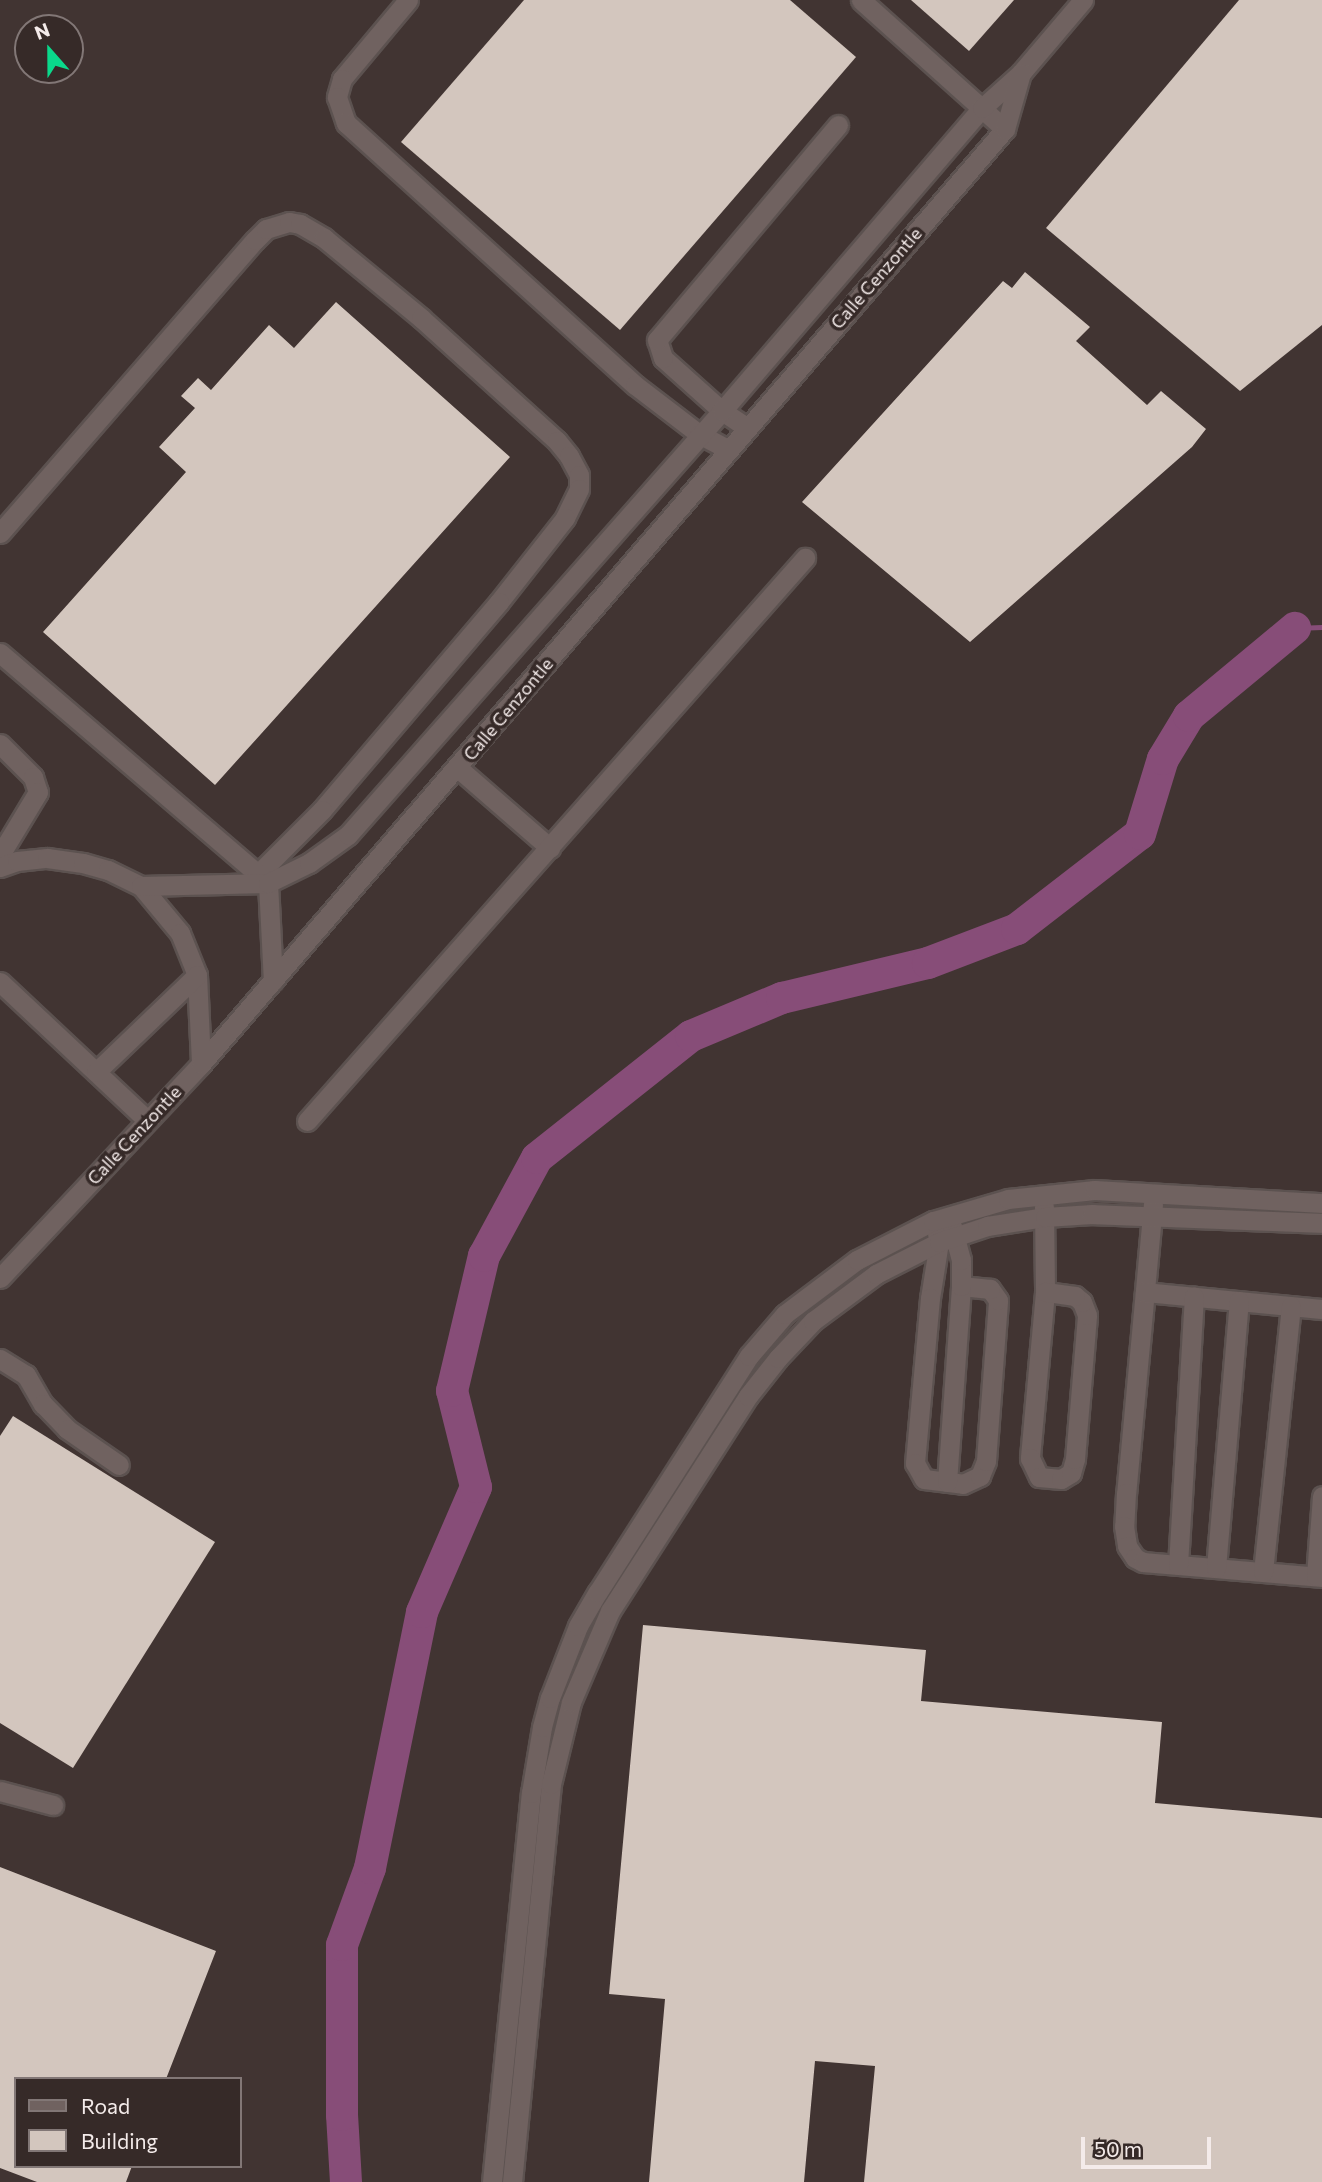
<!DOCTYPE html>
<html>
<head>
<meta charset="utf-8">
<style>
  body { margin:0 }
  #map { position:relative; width:1322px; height:2182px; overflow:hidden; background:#413432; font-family:Commissioner,sans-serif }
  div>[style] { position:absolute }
  .stream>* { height:5px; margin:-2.5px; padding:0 2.5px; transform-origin:2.5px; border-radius:2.5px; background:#874d78 }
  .river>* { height:32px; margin:-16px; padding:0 16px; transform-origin:16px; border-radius:16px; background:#874d78 }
  .building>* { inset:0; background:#d3c6be }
  .roads { filter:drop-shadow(2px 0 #5c5250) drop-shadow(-2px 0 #5c5250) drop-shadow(0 2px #5c5250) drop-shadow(0 -2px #5c5250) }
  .minor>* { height:19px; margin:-9.5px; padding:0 9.5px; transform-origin:9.5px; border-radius:9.5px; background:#706260 }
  span { translate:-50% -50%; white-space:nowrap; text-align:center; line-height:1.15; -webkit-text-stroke:7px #362a28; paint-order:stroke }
  .street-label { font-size:18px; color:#f4ebea }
  .legend { position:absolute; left:14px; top:2077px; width:228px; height:91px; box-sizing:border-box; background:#362a28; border:2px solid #827776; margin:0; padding:9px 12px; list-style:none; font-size:21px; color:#f4ebea }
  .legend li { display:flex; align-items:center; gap:14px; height:35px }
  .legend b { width:35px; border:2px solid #827776 }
  .north { position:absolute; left:14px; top:14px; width:70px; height:70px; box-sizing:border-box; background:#362a28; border:2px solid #827776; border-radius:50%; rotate:339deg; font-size:19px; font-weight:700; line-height:28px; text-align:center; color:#f4ebea }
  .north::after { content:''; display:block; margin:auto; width:24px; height:32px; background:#0ad98b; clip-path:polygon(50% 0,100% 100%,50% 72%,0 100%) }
  .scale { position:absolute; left:1081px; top:2137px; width:130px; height:32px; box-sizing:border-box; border:4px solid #f4ebea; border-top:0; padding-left:9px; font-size:21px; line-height:24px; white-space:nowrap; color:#f4ebea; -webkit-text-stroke:5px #362a28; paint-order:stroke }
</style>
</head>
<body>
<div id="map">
  <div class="stream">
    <div style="left:1295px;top:628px;width:27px;rotate:-2deg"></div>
  </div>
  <div class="river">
    <div style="left:346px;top:2182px;width:67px;rotate:-93.4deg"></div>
    <div style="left:342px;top:2115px;width:170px;rotate:-90deg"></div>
    <div style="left:342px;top:1945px;width:82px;rotate:-70deg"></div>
    <div style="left:370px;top:1868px;width:261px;rotate:-78.5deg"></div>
    <div style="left:422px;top:1612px;width:136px;rotate:-66.6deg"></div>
    <div style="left:476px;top:1487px;width:99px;rotate:-104deg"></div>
    <div style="left:452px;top:1391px;width:139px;rotate:-76.7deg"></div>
    <div style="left:484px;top:1256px;width:111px;rotate:-61.6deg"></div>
    <div style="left:537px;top:1158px;width:196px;rotate:-38.4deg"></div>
    <div style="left:691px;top:1036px;width:99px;rotate:-22.7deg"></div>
    <div style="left:782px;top:998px;width:150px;rotate:-13.5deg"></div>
    <div style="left:928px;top:963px;width:95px;rotate:-20.9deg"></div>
    <div style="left:1017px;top:929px;width:155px;rotate:-37.7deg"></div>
    <div style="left:1140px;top:834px;width:78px;rotate:-73deg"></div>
    <div style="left:1163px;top:759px;width:50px;rotate:-58.8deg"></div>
    <div style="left:1189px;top:716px;width:138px;rotate:-39.7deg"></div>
  </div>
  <div class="building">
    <div style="clip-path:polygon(524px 0,790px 0,856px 57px,620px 330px,401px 142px)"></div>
    <div style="clip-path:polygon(911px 0,1014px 0,969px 51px)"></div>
    <div style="clip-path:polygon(1239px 0,1322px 0,1322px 325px,1240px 391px,1046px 228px)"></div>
    <div style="clip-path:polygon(1025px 272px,1090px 327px,1076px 341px,1147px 405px,1161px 391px,1206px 429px,1192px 447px,970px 642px,802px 502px,1003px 281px,1012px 288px)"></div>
    <div style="clip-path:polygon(336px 302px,510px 457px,215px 785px,43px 632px,186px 472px,159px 447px,195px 408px,181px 396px,198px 378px,211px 390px,269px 325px,294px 348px)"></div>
    <div style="clip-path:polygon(13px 1416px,215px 1542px,73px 1768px,0 1723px,0 1436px)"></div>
    <div style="clip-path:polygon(643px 1625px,926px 1650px,921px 1701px,1162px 1722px,1155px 1803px,1322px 1818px,1322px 2182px,864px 2182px,875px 2066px,815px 2061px,804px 2182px,649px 2182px,665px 1999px,609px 1994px)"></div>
    <div style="clip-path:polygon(0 1867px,216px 1951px,166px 2079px,16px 2079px,16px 2166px,132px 2166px,126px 2182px,37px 2182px,0 2168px)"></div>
  </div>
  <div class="roads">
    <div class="minor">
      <div style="left:408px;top:0;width:103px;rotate:129.9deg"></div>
      <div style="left:342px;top:79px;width:19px;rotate:106deg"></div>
      <div style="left:337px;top:97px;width:28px;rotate:71deg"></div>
      <div style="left:346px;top:123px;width:390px;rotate:42.2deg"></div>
      <div style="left:635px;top:385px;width:81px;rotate:37.4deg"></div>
      <div style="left:699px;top:434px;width:34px;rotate:28deg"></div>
      <div style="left:861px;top:0;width:193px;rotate:41.9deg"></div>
      <div style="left:746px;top:427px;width:29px;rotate:-146deg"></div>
      <div style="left:722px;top:411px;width:79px;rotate:-138.1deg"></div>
      <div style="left:663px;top:358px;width:19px;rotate:-108deg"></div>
      <div style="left:657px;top:340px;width:281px;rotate:-49.9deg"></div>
      <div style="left:0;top:533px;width:388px;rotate:-49deg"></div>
      <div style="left:255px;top:240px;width:16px;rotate:-45deg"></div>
      <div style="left:266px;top:229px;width:24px;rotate:-17deg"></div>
      <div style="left:289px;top:222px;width:11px;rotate:10deg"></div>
      <div style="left:300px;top:224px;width:28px;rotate:30deg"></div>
      <div style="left:324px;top:238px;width:126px;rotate:39.5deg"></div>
      <div style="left:421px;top:318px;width:183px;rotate:42.1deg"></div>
      <div style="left:557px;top:441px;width:19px;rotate:51deg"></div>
      <div style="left:569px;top:456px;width:21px;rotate:62deg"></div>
      <div style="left:579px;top:475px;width:14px;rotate:90deg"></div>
      <div style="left:579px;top:489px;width:32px;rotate:116deg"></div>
      <div style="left:565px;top:518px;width:107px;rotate:128.2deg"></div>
      <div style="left:499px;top:602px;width:273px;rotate:130.4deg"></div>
      <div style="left:322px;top:810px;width:89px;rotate:135deg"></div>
      <div style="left:0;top:653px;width:353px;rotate:40.6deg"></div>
      <div style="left:268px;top:883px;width:98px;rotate:87.1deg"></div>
      <div style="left:0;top:744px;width:47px;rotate:45deg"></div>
      <div style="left:33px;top:777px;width:16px;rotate:72deg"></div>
      <div style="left:38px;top:792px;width:74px;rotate:121.1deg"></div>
      <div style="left:458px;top:768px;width:122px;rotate:41deg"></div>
      <div style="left:0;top:867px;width:18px;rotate:-19deg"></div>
      <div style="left:17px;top:861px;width:30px;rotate:-6deg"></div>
      <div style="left:47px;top:858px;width:36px;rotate:8deg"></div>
      <div style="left:83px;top:863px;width:26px;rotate:16deg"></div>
      <div style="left:108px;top:870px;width:37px;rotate:26deg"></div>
      <div style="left:141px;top:886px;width:61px;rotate:50.3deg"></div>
      <div style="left:180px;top:933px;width:45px;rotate:68deg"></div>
      <div style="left:197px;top:975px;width:89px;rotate:87.4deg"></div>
      <div style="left:141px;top:886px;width:127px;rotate:-1.4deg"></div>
      <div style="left:268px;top:883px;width:46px;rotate:-26deg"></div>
      <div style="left:309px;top:863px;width:48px;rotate:-35.7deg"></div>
      <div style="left:348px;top:835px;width:565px;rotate:-48.59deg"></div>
      <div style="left:722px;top:411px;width:399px;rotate:-49.4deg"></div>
      <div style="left:982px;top:108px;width:52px;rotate:-41.9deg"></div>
      <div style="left:1021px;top:73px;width:96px;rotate:-49.7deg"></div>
      <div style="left:0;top:982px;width:202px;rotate:43.2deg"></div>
      <div style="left:96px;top:1072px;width:140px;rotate:-43.8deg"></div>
      <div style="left:307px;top:1121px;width:752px;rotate:-48.51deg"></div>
      <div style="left:1153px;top:1204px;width:290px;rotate:95.3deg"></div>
      <div style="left:1126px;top:1493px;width:33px;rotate:93deg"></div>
      <div style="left:1124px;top:1526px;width:20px;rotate:81deg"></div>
      <div style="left:1127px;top:1546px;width:14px;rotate:56deg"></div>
      <div style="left:1135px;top:1558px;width:9px;rotate:27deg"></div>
      <div style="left:1143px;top:1562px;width:180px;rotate:4.8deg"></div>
      <div style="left:1044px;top:1207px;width:85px;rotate:89.3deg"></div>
      <div style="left:1045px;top:1292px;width:167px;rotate:95.2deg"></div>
      <div style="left:1030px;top:1458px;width:21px;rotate:65deg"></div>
      <div style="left:1039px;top:1477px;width:22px;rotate:5deg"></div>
      <div style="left:1061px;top:1479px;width:12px;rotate:-31deg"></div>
      <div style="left:1071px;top:1473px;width:15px;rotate:-74deg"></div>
      <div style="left:1075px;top:1459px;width:144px;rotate:-85.2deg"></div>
      <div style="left:1087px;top:1315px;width:14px;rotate:-111deg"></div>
      <div style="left:1082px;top:1302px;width:9px;rotate:-139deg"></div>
      <div style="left:1075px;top:1296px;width:30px;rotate:-172deg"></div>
      <div style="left:937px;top:1233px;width:9px;rotate:77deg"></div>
      <div style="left:939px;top:1242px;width:57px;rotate:99.1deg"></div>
      <div style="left:930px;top:1298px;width:166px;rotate:95.2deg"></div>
      <div style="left:915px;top:1463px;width:18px;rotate:61deg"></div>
      <div style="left:924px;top:1479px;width:39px;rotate:7deg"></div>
      <div style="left:963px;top:1484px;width:19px;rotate:-25deg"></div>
      <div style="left:980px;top:1476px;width:16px;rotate:-68deg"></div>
      <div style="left:986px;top:1461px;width:161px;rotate:-85.7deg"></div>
      <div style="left:998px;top:1300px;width:14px;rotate:-126deg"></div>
      <div style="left:990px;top:1289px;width:29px;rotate:-174deg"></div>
      <div style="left:0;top:1278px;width:294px;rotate:-46.8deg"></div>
      <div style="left:201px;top:1064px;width:1233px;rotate:-49.31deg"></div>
      <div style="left:1005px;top:129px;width:58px;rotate:-74.1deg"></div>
      <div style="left:1145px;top:1292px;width:178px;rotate:5.5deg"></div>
      <div style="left:0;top:1359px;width:31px;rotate:32deg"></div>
      <div style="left:26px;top:1375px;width:34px;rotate:60deg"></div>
      <div style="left:43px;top:1404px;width:35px;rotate:46deg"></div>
      <div style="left:67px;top:1429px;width:63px;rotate:34.7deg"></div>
      <div style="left:947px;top:1482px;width:196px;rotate:-85.9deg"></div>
      <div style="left:961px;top:1286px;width:26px;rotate:-90deg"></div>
      <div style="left:961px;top:1260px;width:35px;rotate:-105deg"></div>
      <div style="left:1178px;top:1565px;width:269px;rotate:-86.6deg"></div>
      <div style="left:1216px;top:1568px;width:268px;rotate:-85.1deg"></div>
      <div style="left:1263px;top:1572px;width:267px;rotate:-84deg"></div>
      <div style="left:1316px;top:1576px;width:80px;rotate:-85.7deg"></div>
      <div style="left:0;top:1791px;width:55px;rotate:14.8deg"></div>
      <div style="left:492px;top:2182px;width:391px;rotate:-84.3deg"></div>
      <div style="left:531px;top:1793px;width:67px;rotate:-80.5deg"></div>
      <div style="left:542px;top:1727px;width:30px;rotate:-75deg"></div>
      <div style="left:550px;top:1698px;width:77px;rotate:-68.7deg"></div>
      <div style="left:578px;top:1626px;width:39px;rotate:-60deg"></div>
      <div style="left:598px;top:1592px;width:280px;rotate:-57.4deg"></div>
      <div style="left:749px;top:1356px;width:55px;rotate:-49.4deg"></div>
      <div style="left:785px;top:1314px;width:90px;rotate:-36.9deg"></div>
      <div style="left:857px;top:1260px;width:85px;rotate:-27.2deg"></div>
      <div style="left:933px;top:1221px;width:78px;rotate:-16.3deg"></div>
      <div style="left:1008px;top:1199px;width:87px;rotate:-5.9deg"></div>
      <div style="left:1095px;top:1190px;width:227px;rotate:3.3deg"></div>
      <div style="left:512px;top:2182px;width:400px;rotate:-84.4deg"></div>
      <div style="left:551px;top:1784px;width:84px;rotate:-76.3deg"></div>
      <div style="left:571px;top:1702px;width:99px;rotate:-66.8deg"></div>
      <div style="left:610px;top:1611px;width:255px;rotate:-57.3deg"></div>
      <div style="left:748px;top:1396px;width:48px;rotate:-51.7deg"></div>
      <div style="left:778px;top:1358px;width:51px;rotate:-46.6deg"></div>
      <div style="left:813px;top:1321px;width:79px;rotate:-36.7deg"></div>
      <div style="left:876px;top:1274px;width:71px;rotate:-26.9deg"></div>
      <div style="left:939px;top:1242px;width:51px;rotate:-18.4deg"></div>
      <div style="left:987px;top:1226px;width:59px;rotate:-8.8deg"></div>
      <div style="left:1045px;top:1217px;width:47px;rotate:-3.7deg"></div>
      <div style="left:1092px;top:1214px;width:230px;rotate:2.2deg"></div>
    </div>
  </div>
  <div class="street-label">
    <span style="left:876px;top:278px;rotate:-49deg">Calle Cenzontle</span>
    <span style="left:508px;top:709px;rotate:-50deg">Calle Cenzontle</span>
    <span style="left:134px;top:1135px;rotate:-47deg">Calle Cenzontle</span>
  </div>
  <ul class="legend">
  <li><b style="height:9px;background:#706260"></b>Road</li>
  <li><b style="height:19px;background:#d3c6be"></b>Building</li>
  </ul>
  <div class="north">N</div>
  <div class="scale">50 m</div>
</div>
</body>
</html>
